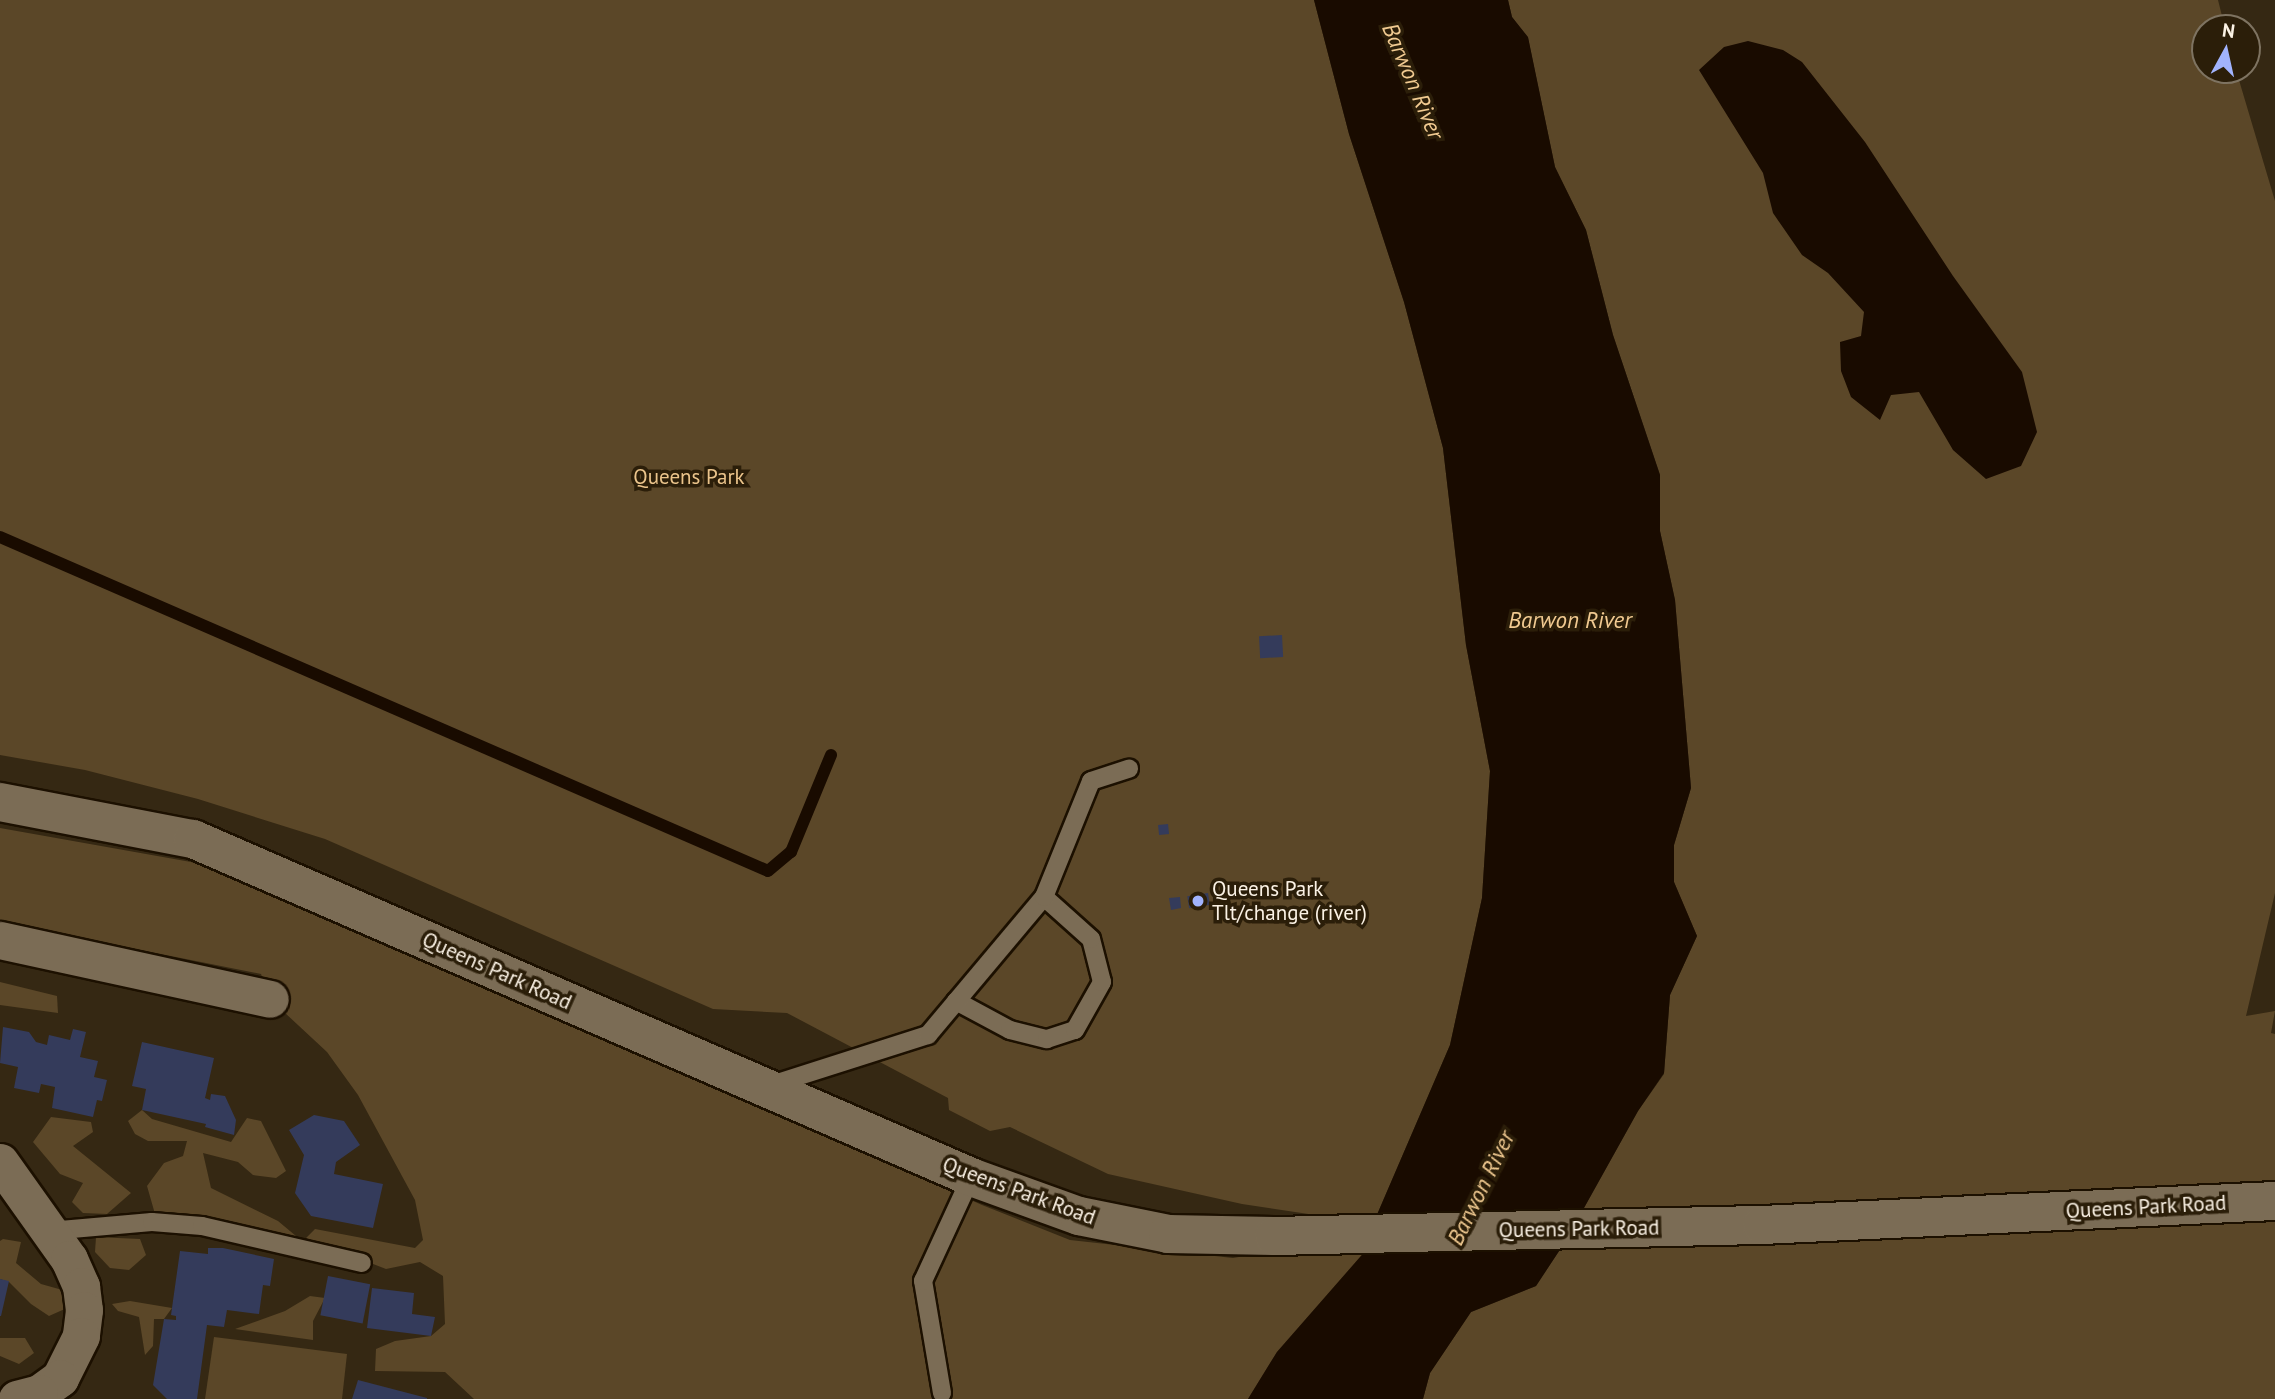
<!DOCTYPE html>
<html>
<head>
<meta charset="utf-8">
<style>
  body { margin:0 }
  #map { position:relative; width:2275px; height:1399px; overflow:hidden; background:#352813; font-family:"PT Sans",sans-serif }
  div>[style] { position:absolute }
  .green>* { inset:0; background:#5b4728 }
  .water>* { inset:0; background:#190b00 }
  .stream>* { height:12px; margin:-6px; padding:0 6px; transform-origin:6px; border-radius:6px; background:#190b00 }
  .building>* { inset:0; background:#343b5b; transform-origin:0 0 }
  .roads { filter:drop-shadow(2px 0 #1c1000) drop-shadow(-2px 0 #1c1000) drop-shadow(0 2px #1c1000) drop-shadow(0 -2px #1c1000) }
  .lane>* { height:18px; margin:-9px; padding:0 9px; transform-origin:9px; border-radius:9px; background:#7b6c55 }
  .street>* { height:37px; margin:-18.5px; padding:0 18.5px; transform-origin:18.5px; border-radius:18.5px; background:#7b6c55 }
  .secondary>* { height:38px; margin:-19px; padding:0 19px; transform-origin:19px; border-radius:19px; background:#7b6c55 }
  .dots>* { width:19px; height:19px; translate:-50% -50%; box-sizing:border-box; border:4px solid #2b1e09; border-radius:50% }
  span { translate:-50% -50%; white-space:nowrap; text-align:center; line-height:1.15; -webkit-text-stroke:7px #2b1e09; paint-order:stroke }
  .park-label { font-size:21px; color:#ebc48b }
  .poi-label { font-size:21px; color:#fbf2e5 }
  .left { translate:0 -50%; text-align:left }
  .street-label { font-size:21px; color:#fbf2e5 }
  .water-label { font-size:23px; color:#f1ca91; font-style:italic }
  .north { position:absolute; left:2191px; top:14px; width:70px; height:70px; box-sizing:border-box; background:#2b1e09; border:2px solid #7e7361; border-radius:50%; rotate:8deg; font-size:19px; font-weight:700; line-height:28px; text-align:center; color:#fbf2e5 }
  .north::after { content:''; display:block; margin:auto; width:24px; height:32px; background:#a1b3fd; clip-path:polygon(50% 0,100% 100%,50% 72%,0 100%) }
</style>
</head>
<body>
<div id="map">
  <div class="green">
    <div style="clip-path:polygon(0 0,1314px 0,1349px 134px,1404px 302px,1443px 448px,1466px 645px,1490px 771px,1482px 898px,1450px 1045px,1376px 1217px,1335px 1218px,1242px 1204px,1108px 1174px,1010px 1127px,990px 1131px,949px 1110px,948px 1098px,787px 1013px,713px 1009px,325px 839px,198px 799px,85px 770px,0 755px)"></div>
    <div style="clip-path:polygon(1508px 0,2218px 0,2225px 28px,2205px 28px,2205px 70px,2236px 70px,2275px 201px,2275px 893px,2246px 1016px,2275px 1011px,2271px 1033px,2275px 1034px,2275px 1399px,1423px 1399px,1430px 1373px,1471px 1312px,1536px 1286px,1565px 1242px,1638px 1111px,1664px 1074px,1670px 995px,1697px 936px,1674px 882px,1674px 845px,1691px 788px,1675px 600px,1660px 531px,1660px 475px,1613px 335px,1586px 230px,1555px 167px,1528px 38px,1512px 17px)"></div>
    <div style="clip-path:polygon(0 828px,191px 862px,260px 883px,982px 1205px,1070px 1240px,1233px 1258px,1274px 1251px,1368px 1248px,1277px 1352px,1248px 1399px,474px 1399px,445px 1372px,375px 1371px,376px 1349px,395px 1341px,431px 1336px,445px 1324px,443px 1276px,420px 1262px,386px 1269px,306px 1238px,315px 1229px,415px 1248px,423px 1240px,415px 1200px,358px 1095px,327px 1052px,270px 999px,261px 974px,0 922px)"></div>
    <div style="clip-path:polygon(0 982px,57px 996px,58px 1013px,0 1005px)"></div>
    <div style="clip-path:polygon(142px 1110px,152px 1119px,231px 1142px,247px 1118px,261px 1121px,286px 1171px,276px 1178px,253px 1175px,238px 1162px,203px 1153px,211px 1188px,278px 1221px,296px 1236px,273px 1236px,155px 1214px,147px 1186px,164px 1163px,183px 1156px,187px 1141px,148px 1141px,135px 1134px,128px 1121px)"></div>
    <div style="clip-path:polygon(51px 1117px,91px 1122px,93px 1132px,73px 1146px,131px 1193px,107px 1214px,83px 1213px,72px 1202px,83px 1183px,60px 1174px,33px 1142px)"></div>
    <div style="clip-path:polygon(96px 1237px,140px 1239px,146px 1255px,129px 1270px,110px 1268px,95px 1252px)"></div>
    <div style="clip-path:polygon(3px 1239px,21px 1242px,16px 1263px,41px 1284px,66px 1291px,67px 1308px,49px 1316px,31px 1304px,9px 1282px,0 1279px,0 1241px)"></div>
    <div style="clip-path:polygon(310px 1296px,325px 1298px,313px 1321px,313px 1340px,235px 1329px,285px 1311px)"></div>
    <div style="clip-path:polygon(130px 1301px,172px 1308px,164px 1319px,154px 1319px,153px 1346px,145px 1355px,139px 1317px,118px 1311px,112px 1304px)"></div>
    <div style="clip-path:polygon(214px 1337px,347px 1354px,342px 1399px,205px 1399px)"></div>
    <div style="clip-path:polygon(0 1338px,25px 1338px,34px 1353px,19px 1364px,0 1356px)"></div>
  </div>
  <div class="water">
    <div style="clip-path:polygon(1314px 0,1508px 0,1512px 17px,1528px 37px,1555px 167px,1586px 230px,1613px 335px,1660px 475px,1660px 531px,1675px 600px,1691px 788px,1674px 845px,1674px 882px,1697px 936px,1670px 995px,1664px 1073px,1638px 1111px,1565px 1242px,1536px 1286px,1471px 1312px,1430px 1373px,1423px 1399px,1248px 1399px,1277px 1352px,1368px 1248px,1376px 1217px,1450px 1045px,1482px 898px,1490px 771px,1466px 645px,1443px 448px,1404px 302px,1349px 134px)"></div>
    <div style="clip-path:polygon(1748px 41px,1783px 50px,1802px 62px,1865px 142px,1953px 276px,2022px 372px,2037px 432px,2021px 466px,1986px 479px,1953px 450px,1919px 392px,1891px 395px,1880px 420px,1851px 397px,1841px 371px,1840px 342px,1861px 336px,1864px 312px,1828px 273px,1802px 255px,1773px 213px,1763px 173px,1699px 70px,1724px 47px)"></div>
  </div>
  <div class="stream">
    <div style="left:0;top:537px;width:837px;rotate:23.5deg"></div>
    <div style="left:768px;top:871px;width:30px;rotate:-40deg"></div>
    <div style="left:791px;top:852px;width:105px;rotate:-67.6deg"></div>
  </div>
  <div class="building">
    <div style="left:1282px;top:635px;width:22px;height:23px;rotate:87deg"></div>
    <div style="left:1168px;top:824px;width:10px;height:10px;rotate:84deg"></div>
    <div style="left:1208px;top:893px;width:12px;height:21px;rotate:81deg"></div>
    <div style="clip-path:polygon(1180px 897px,1181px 908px,1171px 910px,1169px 898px)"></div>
    <div style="clip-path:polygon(3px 1027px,29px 1032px,36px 1042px,47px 1045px,49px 1035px,70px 1040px,73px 1029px,86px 1032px,80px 1057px,98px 1061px,94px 1077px,107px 1080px,102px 1101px,97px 1100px,93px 1117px,52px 1108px,55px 1087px,41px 1084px,39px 1093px,14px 1088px,18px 1067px,0 1063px)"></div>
    <div style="clip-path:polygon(142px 1042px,214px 1058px,205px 1098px,210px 1100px,211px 1094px,225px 1096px,236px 1120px,234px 1135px,205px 1127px,206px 1124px,142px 1110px,146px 1089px,132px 1086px)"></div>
    <div style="clip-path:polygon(314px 1115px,344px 1121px,360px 1145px,336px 1162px,334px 1174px,383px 1184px,373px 1228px,311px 1216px,295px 1193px,304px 1155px,289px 1130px)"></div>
    <div style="clip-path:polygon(208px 1248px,223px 1248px,274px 1259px,270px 1286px,263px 1285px,259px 1314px,227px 1310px,224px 1327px,207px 1325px,197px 1399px,167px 1399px,153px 1385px,164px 1319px,176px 1320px,176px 1316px,171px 1315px,180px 1251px,208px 1254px)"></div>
    <div style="left:328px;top:1276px;width:43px;height:40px;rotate:11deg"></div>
    <div style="clip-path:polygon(0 1279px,9px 1281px,1px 1316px,0 1316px)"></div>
    <div style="clip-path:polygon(372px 1288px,414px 1293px,412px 1314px,435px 1317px,431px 1336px,367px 1328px)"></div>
    <div style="clip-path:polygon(358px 1380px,427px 1398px,427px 1399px,352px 1399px)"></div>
  </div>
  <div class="roads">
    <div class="lane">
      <div style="left:956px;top:1001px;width:61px;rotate:28.2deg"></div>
      <div style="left:1010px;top:1030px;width:38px;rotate:14deg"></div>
      <div style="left:1047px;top:1039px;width:29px;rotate:-18deg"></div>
      <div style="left:1075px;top:1030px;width:55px;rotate:-60.6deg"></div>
      <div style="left:1102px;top:982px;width:44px;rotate:-104.3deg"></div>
      <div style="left:1091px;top:939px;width:63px;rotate:-138.2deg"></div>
      <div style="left:771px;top:1085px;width:165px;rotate:-17.7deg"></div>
      <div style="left:928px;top:1035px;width:180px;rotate:-50deg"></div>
      <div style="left:1044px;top:897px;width:125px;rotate:-67.9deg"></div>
      <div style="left:1091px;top:781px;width:40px;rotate:-18deg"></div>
      <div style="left:49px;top:1231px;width:103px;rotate:-5deg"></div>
      <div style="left:152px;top:1222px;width:50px;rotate:4.6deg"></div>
      <div style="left:202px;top:1226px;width:164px;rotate:13deg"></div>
      <div style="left:942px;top:1393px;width:114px;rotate:-99.6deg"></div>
      <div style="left:923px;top:1281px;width:115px;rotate:-65.2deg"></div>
    </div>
    <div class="street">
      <div style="left:0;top:940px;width:276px;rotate:12.3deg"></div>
      <div style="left:0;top:1162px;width:119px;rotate:54.6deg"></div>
      <div style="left:69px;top:1259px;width:30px;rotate:66deg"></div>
      <div style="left:81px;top:1286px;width:24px;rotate:83deg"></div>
      <div style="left:84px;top:1310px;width:26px;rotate:97deg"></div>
      <div style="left:81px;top:1336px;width:47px;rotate:116.6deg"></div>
      <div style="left:60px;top:1378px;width:26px;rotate:144deg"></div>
      <div style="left:39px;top:1393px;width:23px;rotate:165deg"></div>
    </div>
    <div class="secondary">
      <div style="left:0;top:802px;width:197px;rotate:10.9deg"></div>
      <div style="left:193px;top:839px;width:848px;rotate:23.48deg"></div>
      <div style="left:971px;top:1177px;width:115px;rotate:19.9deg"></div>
      <div style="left:1079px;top:1216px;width:91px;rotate:11.4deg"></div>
      <div style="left:1168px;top:1234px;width:106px;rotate:1.1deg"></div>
      <div style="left:1274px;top:1236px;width:488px;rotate:-1.3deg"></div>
      <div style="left:1762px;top:1225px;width:514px;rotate:-2.68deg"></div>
    </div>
  </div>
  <div class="dots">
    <div style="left:1198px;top:901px;background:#a1b3fd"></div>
  </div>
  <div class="park-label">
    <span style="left:689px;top:477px">Queens Park</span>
  </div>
  <div class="poi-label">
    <span class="left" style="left:1212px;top:901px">Queens Park<br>Tlt/change (river)</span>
  </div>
  <div class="street-label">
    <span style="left:497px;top:971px;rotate:24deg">Queens Park Road</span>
    <span style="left:1019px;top:1191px;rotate:20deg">Queens Park Road</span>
    <span style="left:2146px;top:1207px;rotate:-3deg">Queens Park Road</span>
    <span style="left:1579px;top:1229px;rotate:-1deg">Queens Park Road</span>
  </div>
  <div class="water-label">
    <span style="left:1413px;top:81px;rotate:67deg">Barwon River</span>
    <span style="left:1570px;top:620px">Barwon River</span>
    <span style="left:1481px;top:1188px;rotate:-64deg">Barwon River</span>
  </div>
  <div class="north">N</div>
</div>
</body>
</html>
